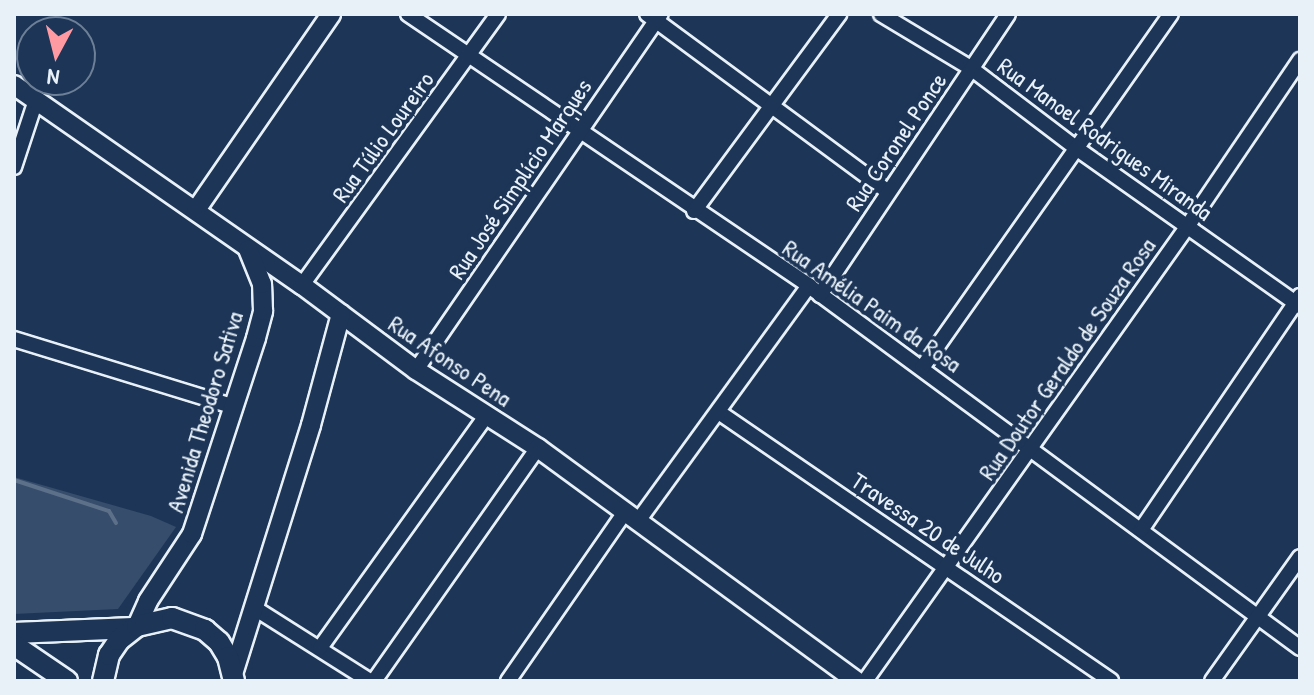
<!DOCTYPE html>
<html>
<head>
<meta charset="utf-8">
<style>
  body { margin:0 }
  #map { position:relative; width:1314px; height:695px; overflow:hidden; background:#1d3557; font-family:"Patrick Hand",sans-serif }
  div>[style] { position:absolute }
  .green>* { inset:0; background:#374d6c }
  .stream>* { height:4px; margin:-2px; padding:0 2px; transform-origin:2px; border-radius:2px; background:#5d7089 }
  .roads { filter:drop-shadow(2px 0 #e8f1f8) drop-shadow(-2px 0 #e8f1f8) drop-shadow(0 2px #e8f1f8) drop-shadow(0 -2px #e8f1f8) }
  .street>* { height:14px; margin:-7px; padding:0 7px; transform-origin:7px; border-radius:7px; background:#1d3557 }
  .secondary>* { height:18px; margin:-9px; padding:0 9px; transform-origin:9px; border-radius:9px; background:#1d3557 }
  .primary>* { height:20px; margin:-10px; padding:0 10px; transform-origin:10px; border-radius:10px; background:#1d3557 }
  span { translate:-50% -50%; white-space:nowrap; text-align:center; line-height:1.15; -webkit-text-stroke:8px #1d3557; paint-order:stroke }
  .street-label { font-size:24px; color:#e8f1f8 }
  .frame { position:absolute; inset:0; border:16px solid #e8f1f8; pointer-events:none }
  .north { position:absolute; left:16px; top:16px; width:80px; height:80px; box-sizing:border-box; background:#1d3557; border:2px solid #6e8097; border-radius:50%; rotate:187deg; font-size:22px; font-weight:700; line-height:32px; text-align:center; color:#e8f1f8 }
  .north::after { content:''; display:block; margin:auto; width:28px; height:36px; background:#ff9aa2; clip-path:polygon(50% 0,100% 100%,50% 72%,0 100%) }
</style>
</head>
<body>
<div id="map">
  <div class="green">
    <div style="clip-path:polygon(14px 477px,151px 516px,176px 527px,118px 609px,14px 614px)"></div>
  </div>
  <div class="stream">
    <div style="left:14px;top:480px;width:100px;rotate:18.1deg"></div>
    <div style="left:109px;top:511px;width:14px;rotate:60deg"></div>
  </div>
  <div class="roads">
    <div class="street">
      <div style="left:408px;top:14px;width:485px;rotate:34.1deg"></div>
      <div style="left:809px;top:286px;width:610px;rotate:36.4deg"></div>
      <div style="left:647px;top:14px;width:298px;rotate:36.4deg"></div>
      <div style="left:881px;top:14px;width:106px;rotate:31.1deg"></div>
      <div style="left:972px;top:69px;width:131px;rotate:37.2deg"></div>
      <div style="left:1076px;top:148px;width:274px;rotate:35.2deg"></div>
      <div style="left:14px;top:167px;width:71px;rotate:-71.8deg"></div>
      <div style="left:694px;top:211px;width:245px;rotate:-53.6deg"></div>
      <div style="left:302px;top:285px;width:334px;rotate:-54.1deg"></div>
      <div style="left:820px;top:295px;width:338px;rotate:-56.2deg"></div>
      <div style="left:14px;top:339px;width:231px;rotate:17.1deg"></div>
      <div style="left:922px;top:368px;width:433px;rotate:-54.9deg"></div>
      <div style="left:416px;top:370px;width:432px;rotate:-55.5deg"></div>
      <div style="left:720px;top:413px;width:474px;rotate:34.4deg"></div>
      <div style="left:638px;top:521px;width:291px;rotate:-54deg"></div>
      <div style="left:1141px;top:530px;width:283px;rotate:-55.8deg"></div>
      <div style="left:256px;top:609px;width:135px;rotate:32.3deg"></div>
      <div style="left:320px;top:648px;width:287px;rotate:-54.4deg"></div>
      <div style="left:374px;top:681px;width:285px;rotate:-54.9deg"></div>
      <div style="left:508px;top:681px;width:206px;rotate:-55.3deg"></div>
      <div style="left:865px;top:681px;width:557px;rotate:-54.65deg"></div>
      <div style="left:1187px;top:227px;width:202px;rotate:-55.9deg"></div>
      <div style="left:1212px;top:681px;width:152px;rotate:-54.6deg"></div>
    </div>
    <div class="secondary">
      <div style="left:14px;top:85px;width:351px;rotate:34.8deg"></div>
      <div style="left:302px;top:285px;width:142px;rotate:36.7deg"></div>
      <div style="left:416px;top:370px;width:145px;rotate:32.6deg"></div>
      <div style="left:538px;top:448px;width:394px;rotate:36.2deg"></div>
      <div style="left:196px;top:210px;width:238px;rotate:-55.4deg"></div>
      <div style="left:137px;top:626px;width:27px;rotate:-66deg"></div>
      <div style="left:148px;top:601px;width:80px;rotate:-56.7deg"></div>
      <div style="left:192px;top:534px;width:206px;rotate:-71.9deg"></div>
      <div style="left:256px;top:338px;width:28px;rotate:-75deg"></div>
      <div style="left:263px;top:311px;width:27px;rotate:-92deg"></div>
      <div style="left:262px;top:284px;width:37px;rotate:-112deg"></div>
      <div style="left:233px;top:674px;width:261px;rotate:-72.6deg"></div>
      <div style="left:311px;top:425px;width:115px;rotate:-74.9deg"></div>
    </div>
    <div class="primary">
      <div style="left:14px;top:633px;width:119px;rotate:-2.4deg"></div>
      <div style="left:14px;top:645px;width:64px;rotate:34.2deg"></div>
      <div style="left:103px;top:681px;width:27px;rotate:-77deg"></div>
      <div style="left:109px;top:655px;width:18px;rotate:-56deg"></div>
      <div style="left:119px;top:640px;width:23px;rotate:-38deg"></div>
      <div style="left:137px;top:626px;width:36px;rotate:-13deg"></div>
      <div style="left:172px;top:618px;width:35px;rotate:20deg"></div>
      <div style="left:205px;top:630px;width:18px;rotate:41deg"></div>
      <div style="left:219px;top:642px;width:17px;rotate:59deg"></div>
      <div style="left:228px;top:657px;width:25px;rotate:76deg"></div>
    </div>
  </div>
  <div class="street-label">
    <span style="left:383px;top:137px;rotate:-54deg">Rua Túlio Loureiro</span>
    <span style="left:1105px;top:139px;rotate:36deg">Rua Manoel Rodrigues Miranda</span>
    <span style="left:896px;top:142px;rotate:-56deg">Rua Coronel Ponce</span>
    <span style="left:520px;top:179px;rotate:-56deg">Rua José Simplício Marques</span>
    <span style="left:872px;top:306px;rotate:35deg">Rua Amélia Paim da Rosa</span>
    <span style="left:1067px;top:359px;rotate:-55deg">Rua Doutor Geraldo de Souza Rosa</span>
    <span style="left:450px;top:361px;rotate:34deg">Rua Afonso Pena</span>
    <span style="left:205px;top:412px;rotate:-73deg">Avenida Theodoro Sativa</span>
    <span style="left:928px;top:528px;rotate:34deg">Travessa 20 de Julho</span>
  </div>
  <div class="frame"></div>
  <div class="north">N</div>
</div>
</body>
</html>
